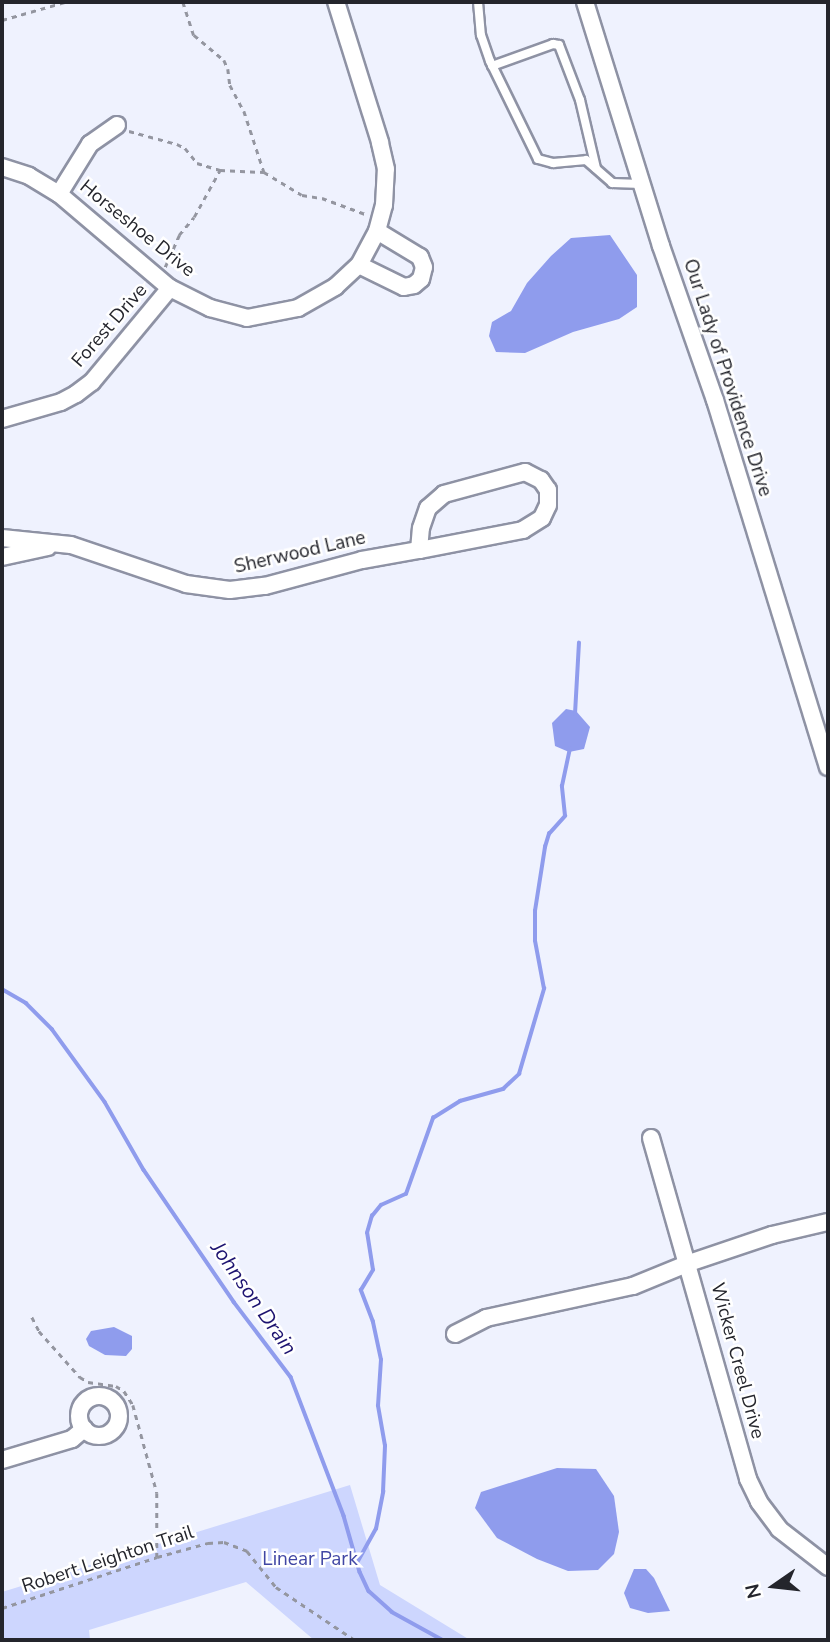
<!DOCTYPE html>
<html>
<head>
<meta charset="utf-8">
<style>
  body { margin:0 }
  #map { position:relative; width:830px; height:1642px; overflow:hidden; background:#eff2fe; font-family:"Nunito Sans",sans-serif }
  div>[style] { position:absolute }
  .green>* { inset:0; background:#cdd6fe }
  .water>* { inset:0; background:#8f9ced }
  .stream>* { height:3.5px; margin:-1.75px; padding:0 1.75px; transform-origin:1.75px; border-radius:1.75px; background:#8f9ced }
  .path>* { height:2.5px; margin-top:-1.25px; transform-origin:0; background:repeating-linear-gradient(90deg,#9496a0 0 5px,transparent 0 10px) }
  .roads { filter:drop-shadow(2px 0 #8e92a4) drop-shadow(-2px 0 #8e92a4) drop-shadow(0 2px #8e92a4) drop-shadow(0 -2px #8e92a4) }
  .service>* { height:8px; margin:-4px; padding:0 4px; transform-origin:4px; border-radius:4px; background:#fff }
  .minor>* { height:16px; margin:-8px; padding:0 8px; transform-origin:8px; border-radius:8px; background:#fff }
  .minor>.ring { margin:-8px; padding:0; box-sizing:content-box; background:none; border:16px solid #fff; border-radius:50% }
  span { translate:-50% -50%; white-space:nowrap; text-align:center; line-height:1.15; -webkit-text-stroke:5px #fff; paint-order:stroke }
  .street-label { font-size:19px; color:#24252c }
  .park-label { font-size:19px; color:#4046a4 }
  .water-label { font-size:21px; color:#1d1370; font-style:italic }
  .frame { position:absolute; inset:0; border:4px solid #24252c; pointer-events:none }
  .north { position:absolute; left:739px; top:1551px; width:70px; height:70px; -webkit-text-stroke:5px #fff; paint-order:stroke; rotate:256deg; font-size:19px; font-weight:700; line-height:28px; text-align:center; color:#24252c }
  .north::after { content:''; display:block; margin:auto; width:24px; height:32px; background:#24252c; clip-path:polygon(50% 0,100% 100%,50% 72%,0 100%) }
</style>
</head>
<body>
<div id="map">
  <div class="green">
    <div style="clip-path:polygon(350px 1485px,380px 1585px,470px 1640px,314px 1640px,246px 1582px,89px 1630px,90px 1640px,2px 1640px,2px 1592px)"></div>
  </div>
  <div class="water">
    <div style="clip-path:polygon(610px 235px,637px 275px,637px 307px,619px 319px,573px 332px,525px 353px,496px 352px,489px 336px,492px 322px,511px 311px,527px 283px,551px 256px,571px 238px)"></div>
    <div style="clip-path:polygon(566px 709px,576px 711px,590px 727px,584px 749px,569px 752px,555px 746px,552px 723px)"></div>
    <div style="clip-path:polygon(114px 1327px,132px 1336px,132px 1349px,126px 1356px,105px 1355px,89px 1346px,86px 1339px,91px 1331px)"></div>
    <div style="clip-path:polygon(557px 1468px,596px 1469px,614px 1496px,619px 1532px,614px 1554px,598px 1570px,568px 1571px,537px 1559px,497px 1538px,475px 1508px,481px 1492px)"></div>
    <div style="clip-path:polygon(634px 1569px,646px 1569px,654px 1578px,670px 1611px,648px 1613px,630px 1608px,624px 1593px)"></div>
  </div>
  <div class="stream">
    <div style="left:575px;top:714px;width:71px;rotate:-86.8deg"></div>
    <div style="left:2px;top:989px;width:28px;rotate:30deg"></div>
    <div style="left:26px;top:1003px;width:37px;rotate:45deg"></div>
    <div style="left:52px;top:1029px;width:90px;rotate:54deg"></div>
    <div style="left:105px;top:1102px;width:78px;rotate:60.2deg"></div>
    <div style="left:144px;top:1170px;width:160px;rotate:55.7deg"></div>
    <div style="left:234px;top:1302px;width:94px;rotate:52.8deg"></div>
    <div style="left:291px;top:1377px;width:149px;rotate:69.1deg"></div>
    <div style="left:344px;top:1516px;width:58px;rotate:74.1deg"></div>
    <div style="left:360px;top:1572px;width:21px;rotate:65deg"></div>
    <div style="left:369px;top:1591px;width:31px;rotate:42deg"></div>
    <div style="left:392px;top:1612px;width:58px;rotate:28.8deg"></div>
    <div style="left:357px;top:1563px;width:39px;rotate:-61deg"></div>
    <div style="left:376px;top:1529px;width:38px;rotate:-79deg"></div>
    <div style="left:383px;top:1492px;width:46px;rotate:-87.5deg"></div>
    <div style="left:385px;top:1446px;width:41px;rotate:-99.9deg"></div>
    <div style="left:378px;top:1406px;width:46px;rotate:-86.3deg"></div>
    <div style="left:381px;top:1360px;width:39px;rotate:-102deg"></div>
    <div style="left:373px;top:1322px;width:34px;rotate:-111deg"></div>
    <div style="left:361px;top:1290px;width:23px;rotate:-59deg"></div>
    <div style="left:373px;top:1270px;width:37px;rotate:-99deg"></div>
    <div style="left:367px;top:1233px;width:18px;rotate:-74deg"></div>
    <div style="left:372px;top:1216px;width:14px;rotate:-51deg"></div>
    <div style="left:381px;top:1205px;width:27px;rotate:-24deg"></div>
    <div style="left:406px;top:1194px;width:81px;rotate:-70.4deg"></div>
    <div style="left:433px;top:1118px;width:32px;rotate:-32deg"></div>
    <div style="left:460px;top:1101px;width:45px;rotate:-15.6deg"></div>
    <div style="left:503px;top:1089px;width:22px;rotate:-43deg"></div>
    <div style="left:519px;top:1074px;width:89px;rotate:-73.6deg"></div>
    <div style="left:544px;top:989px;width:49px;rotate:-100.6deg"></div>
    <div style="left:535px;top:941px;width:30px;rotate:-90deg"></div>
    <div style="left:535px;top:911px;width:65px;rotate:-81.1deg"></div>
    <div style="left:545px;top:847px;width:14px;rotate:-73deg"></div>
    <div style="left:549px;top:834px;width:24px;rotate:-48deg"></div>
    <div style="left:565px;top:816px;width:30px;rotate:-96deg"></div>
    <div style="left:562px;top:786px;width:38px;rotate:-78deg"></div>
  </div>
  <div class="path">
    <div style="left:183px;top:2px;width:35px;rotate:72deg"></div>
    <div style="left:194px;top:35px;width:39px;rotate:40deg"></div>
    <div style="left:224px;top:60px;width:10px;rotate:66deg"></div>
    <div style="left:228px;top:69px;width:16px;rotate:83deg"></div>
    <div style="left:230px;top:85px;width:30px;rotate:62deg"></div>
    <div style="left:244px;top:111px;width:64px;rotate:71.8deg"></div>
    <div style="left:2px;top:20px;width:66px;rotate:-15.9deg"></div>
    <div style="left:129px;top:131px;width:50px;rotate:15.2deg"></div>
    <div style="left:177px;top:144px;width:9px;rotate:27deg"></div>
    <div style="left:185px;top:148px;width:19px;rotate:51deg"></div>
    <div style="left:197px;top:163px;width:24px;rotate:17deg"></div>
    <div style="left:220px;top:170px;width:44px;rotate:2.6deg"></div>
    <div style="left:264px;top:172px;width:44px;rotate:31.2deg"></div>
    <div style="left:302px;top:195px;width:20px;rotate:9deg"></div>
    <div style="left:322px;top:198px;width:49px;rotate:20.3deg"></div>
    <div style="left:165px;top:267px;width:35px;rotate:-66deg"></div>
    <div style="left:179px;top:235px;width:23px;rotate:-50deg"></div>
    <div style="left:194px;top:217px;width:54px;rotate:-61deg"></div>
    <div style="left:32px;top:1317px;width:16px;rotate:63deg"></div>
    <div style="left:39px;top:1331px;width:62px;rotate:48.3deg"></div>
    <div style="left:80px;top:1377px;width:9px;rotate:32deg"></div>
    <div style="left:88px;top:1382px;width:28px;rotate:8deg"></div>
    <div style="left:116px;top:1386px;width:9px;rotate:32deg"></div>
    <div style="left:124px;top:1391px;width:17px;rotate:57deg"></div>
    <div style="left:133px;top:1405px;width:91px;rotate:74.7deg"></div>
    <div style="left:157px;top:1493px;width:64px;rotate:90deg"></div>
    <div style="left:2px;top:1608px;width:163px;rotate:-18.2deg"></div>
    <div style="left:157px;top:1557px;width:53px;rotate:-15.4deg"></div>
    <div style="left:208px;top:1543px;width:16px;rotate:-4deg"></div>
    <div style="left:224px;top:1542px;width:25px;rotate:21deg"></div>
    <div style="left:247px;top:1551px;width:46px;rotate:51.1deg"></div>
    <div style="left:276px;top:1587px;width:95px;rotate:33.9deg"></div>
    <div style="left:403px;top:1640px;width:1px;rotate:-45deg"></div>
  </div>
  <div class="roads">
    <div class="service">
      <div style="left:478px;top:2px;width:33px;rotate:85deg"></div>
      <div style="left:481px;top:35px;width:28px;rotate:71deg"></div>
      <div style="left:490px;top:61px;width:109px;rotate:63.9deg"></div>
      <div style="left:538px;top:159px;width:16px;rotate:15deg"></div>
      <div style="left:553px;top:163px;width:33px;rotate:-5deg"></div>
      <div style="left:586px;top:160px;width:35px;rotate:41deg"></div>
      <div style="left:612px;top:183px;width:30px;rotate:2deg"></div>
      <div style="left:492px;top:66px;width:65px;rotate:-19.8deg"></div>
      <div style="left:553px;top:44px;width:6px;rotate:9deg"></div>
      <div style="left:559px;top:45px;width:59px;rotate:69.1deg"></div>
      <div style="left:580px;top:100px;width:70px;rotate:76.8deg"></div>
    </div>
    <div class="minor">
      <div style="left:585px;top:2px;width:256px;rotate:72.7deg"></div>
      <div style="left:661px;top:246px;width:163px;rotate:70.7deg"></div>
      <div style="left:715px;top:400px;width:384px;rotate:72.9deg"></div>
      <div style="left:2px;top:167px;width:28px;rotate:18deg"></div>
      <div style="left:29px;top:176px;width:35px;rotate:31deg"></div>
      <div style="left:59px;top:194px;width:145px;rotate:40.3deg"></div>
      <div style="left:170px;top:288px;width:45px;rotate:26.6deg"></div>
      <div style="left:210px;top:308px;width:38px;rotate:15deg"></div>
      <div style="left:247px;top:318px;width:52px;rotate:-11.1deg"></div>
      <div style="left:298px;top:308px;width:43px;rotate:-29.6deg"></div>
      <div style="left:335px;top:287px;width:33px;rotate:-43deg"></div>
      <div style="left:359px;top:265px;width:38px;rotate:-62deg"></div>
      <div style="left:377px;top:231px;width:27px;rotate:-75deg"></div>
      <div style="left:384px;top:205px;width:36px;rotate:-87deg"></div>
      <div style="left:386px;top:169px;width:28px;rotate:-103deg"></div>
      <div style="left:380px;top:142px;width:147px;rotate:-107.4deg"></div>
      <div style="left:59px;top:194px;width:59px;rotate:-58.2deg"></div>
      <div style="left:90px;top:144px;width:33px;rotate:-35deg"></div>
      <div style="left:359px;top:265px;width:50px;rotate:26.1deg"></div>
      <div style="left:404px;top:287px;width:10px;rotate:-11deg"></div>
      <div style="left:414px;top:285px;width:9px;rotate:-41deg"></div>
      <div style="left:421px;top:279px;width:12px;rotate:-76deg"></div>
      <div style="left:424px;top:267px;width:11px;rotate:-112deg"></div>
      <div style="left:420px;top:257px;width:50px;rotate:-148.8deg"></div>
      <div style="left:2px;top:419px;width:61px;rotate:-16.1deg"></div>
      <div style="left:61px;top:402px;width:17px;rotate:-28deg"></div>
      <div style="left:76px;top:394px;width:20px;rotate:-37deg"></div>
      <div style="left:92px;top:382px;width:122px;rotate:-50.3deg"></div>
      <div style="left:525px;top:472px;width:18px;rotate:27deg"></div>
      <div style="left:541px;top:480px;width:12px;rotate:55deg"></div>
      <div style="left:548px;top:490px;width:15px;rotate:90deg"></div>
      <div style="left:548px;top:505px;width:14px;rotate:115deg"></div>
      <div style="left:542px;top:518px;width:22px;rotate:148deg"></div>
      <div style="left:523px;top:530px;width:106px;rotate:169.1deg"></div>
      <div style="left:419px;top:550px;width:22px;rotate:-85deg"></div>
      <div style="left:421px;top:528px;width:21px;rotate:-71deg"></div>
      <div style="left:428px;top:508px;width:21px;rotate:-41deg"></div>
      <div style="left:444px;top:494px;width:84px;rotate:-15.2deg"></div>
      <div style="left:2px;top:538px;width:69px;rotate:5.8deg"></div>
      <div style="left:71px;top:545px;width:121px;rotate:18.7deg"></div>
      <div style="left:186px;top:584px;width:44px;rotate:7.8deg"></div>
      <div style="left:230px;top:590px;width:35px;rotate:-7deg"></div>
      <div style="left:265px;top:586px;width:100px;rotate:-15deg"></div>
      <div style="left:362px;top:560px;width:58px;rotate:-10deg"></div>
      <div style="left:2px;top:557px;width:47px;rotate:-12.3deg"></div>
      <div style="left:651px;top:1138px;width:355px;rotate:74.1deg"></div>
      <div style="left:748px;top:1479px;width:25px;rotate:64deg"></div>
      <div style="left:759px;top:1502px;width:34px;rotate:53deg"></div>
      <div style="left:779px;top:1529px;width:62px;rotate:37.8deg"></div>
      <div style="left:455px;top:1334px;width:35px;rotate:-27deg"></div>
      <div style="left:486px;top:1318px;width:150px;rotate:-12.3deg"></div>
      <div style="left:633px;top:1286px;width:61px;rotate:-22.3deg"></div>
      <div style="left:689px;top:1263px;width:88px;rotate:-18.6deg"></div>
      <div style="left:772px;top:1235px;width:57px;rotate:-13.1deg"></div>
      <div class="ring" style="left:79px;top:1396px;width:24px;height:24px"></div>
      <div style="left:2px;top:1460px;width:73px;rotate:-16.7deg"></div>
      <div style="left:72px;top:1439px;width:16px;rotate:-40deg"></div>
    </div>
  </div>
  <div class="street-label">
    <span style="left:137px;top:229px;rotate:39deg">Horseshoe Drive</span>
    <span style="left:110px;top:326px;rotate:-49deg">Forest Drive</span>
    <span style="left:727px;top:378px;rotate:72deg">Our Lady of Providence Drive</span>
    <span style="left:300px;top:553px;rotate:-13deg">Sherwood Lane</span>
    <span style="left:737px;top:1361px;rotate:75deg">Wicker Creel Drive</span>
    <span style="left:108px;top:1560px;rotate:-18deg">Robert Leighton Trail</span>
  </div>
  <div class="park-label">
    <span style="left:310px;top:1560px">Linear Park</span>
  </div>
  <div class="water-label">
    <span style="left:254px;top:1298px;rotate:55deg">Johnson Drain</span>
  </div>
  <div class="frame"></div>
  <div class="north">N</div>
</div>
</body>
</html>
